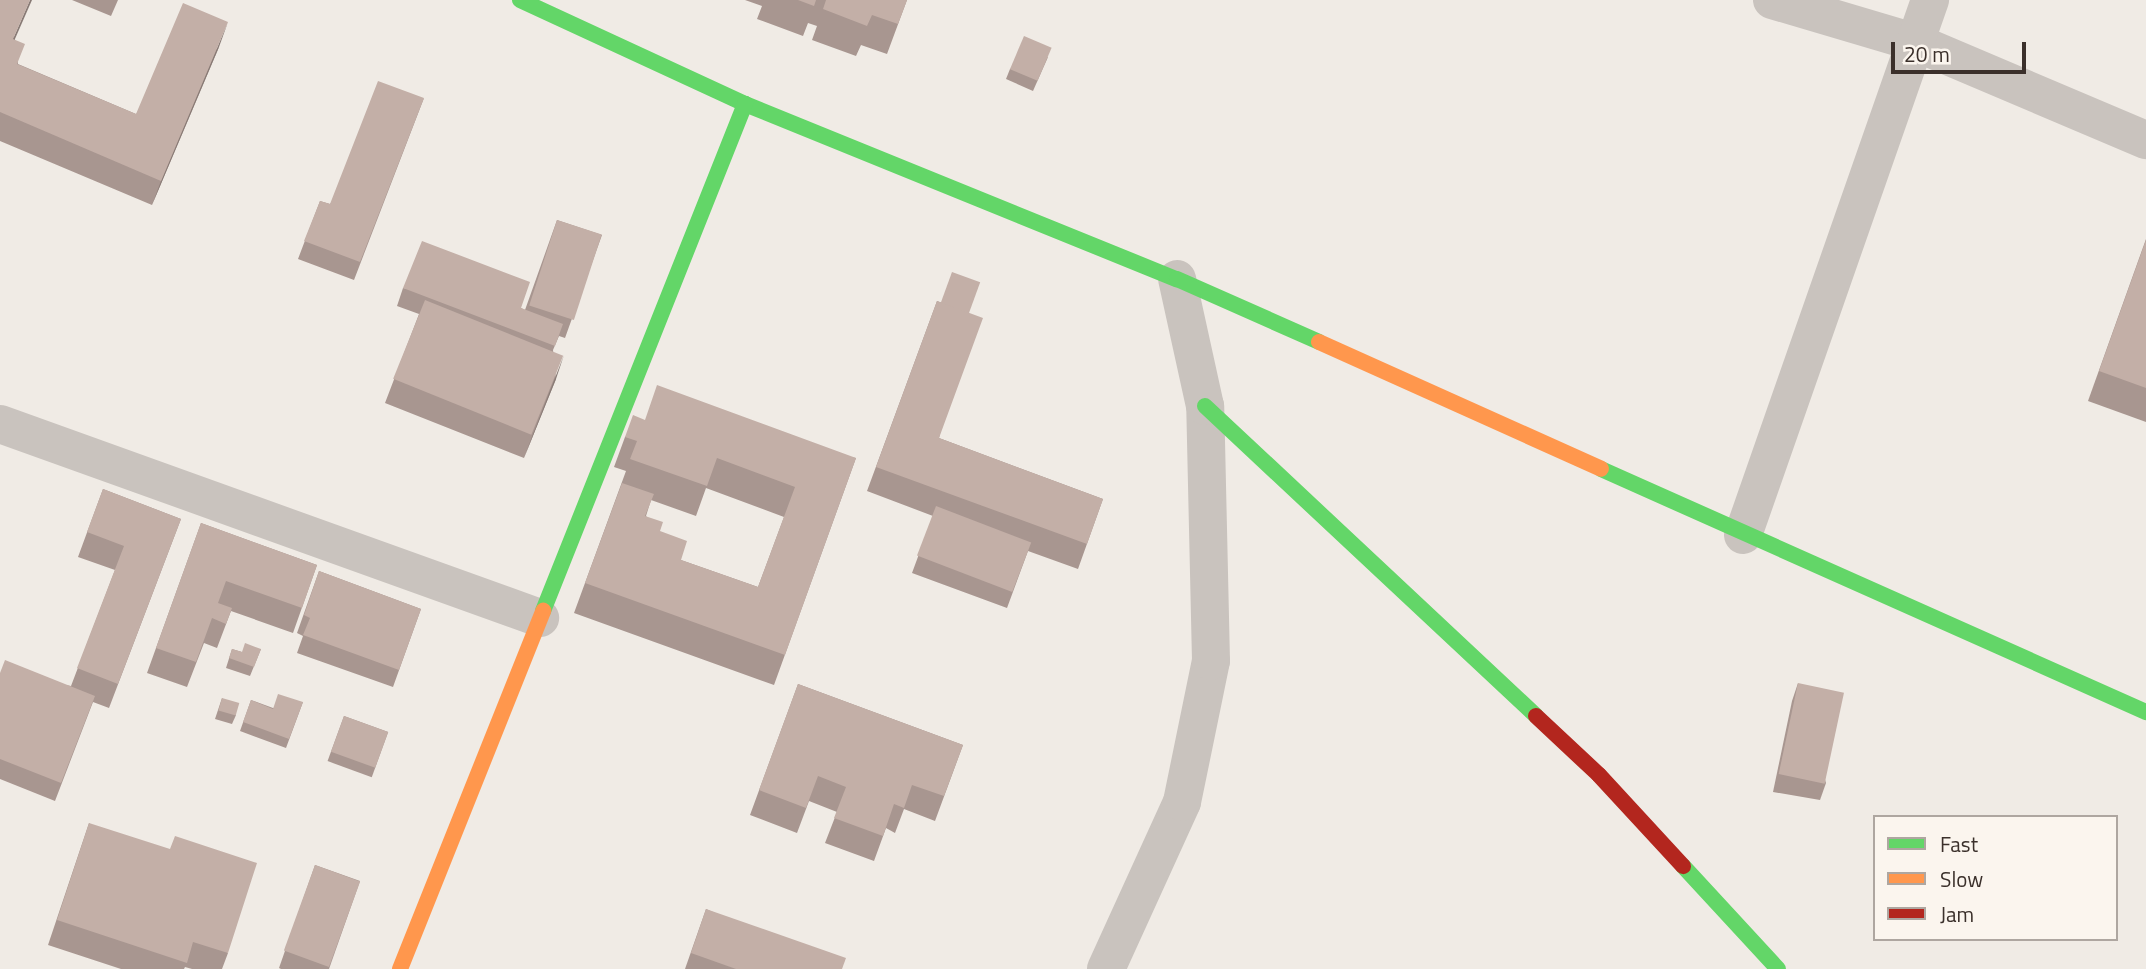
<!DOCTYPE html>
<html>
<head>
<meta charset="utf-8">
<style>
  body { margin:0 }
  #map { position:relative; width:2146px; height:969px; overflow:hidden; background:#f0ebe5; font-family:"Titillium Web",sans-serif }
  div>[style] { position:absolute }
  .street>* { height:38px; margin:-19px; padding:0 19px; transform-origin:19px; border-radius:19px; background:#c9c3be }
  .fast>* { height:16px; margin:-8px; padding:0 8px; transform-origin:8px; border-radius:8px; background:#63d668 }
  .slow>* { height:16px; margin:-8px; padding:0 8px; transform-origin:8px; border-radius:8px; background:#ff974d }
  .jam>* { height:16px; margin:-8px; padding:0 8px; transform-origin:8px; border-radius:8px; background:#b3261e }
  .wall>* { inset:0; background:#a89690; transform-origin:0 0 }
  .shaded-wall>* { inset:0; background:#887a75 }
  .building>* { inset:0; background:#c3afa7; transform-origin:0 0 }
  span { translate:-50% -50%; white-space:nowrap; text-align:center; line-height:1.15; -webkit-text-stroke:5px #fbf5ee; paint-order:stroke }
  .legend { position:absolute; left:1873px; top:815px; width:245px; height:126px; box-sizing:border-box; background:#fbf5ee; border:2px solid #aea6a0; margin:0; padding:9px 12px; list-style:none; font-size:21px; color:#3b302b }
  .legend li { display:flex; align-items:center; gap:14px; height:35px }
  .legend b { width:35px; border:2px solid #aea6a0 }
  .scale { position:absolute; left:1891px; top:42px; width:135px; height:32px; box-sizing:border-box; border:4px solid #3b302b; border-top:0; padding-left:9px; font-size:21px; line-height:24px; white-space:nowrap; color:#3b302b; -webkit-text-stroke:5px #fbf5ee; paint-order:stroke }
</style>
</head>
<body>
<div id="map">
  <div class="street">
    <div style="left:1772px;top:0;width:151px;rotate:16.5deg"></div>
    <div style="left:1917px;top:43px;width:249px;rotate:23deg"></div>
    <div style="left:0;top:424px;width:574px;rotate:19.76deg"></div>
    <div style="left:1743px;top:535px;width:567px;rotate:-70.73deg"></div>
    <div style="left:1106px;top:969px;width:183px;rotate:-65.5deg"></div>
    <div style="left:1182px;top:802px;width:144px;rotate:-78.4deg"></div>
    <div style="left:1211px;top:661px;width:255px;rotate:-91.3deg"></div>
    <div style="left:1205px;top:406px;width:130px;rotate:-102.4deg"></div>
  </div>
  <div class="fast">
    <div style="left:520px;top:0;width:248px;rotate:24.8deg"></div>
    <div style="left:745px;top:104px;width:466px;rotate:22.1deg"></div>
    <div style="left:1177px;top:279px;width:155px;rotate:23.9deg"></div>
    <div style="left:1205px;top:406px;width:453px;rotate:43.1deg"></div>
    <div style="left:1601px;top:469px;width:597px;rotate:24.03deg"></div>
    <div style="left:543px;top:611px;width:546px;rotate:-68.28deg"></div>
    <div style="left:1683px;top:866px;width:140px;rotate:47.3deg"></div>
  </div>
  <div class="slow">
    <div style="left:1319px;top:342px;width:309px;rotate:24.2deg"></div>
    <div style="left:400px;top:969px;width:386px;rotate:-68.2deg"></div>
  </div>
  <div class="jam">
    <div style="left:1536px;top:716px;width:86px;rotate:43.1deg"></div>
    <div style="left:1599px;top:775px;width:124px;rotate:47.3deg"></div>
  </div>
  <div class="wall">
    <div style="clip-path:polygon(0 0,15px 39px,18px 64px,136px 114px,219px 47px,152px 205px,0 141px)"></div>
    <div style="clip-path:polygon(72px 0,118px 0,111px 16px)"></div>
    <div style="clip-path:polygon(745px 0,907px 0,887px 54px,861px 45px,856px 56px,812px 40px,817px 26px,808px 23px,803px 36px,757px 19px,762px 6px)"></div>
    <div style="clip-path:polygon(1048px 57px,1033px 91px,1006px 79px,1010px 69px)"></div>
    <div style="clip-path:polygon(424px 98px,354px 280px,298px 259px,320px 201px,330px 204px)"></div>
    <div style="clip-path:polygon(557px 220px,602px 235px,565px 338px,559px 336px,553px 350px,556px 379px,524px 458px,385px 403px,419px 314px,397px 306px,403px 288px,521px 308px,525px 310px)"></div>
    <div style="clip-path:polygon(2146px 239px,2146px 422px,2088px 401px)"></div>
    <div style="clip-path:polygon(937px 301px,969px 313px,939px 438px,1103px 499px,1078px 569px,1028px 551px,1007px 608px,912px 573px,933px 516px,867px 491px)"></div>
    <div style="clip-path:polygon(evenodd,645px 420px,856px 458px,774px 685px,574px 613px,626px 471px,614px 467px,625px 437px,645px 420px,706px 488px,784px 517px,758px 587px,681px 560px,646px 516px,651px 500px,696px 516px,706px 488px)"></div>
    <div style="clip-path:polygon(103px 489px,181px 519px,109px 708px,93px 702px,55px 801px,0 779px,0 673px,71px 686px,115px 570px,78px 557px)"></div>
    <div style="clip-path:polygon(201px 523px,317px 565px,293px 633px,231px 611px,217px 648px,204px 643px,187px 687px,147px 673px)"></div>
    <div style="clip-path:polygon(319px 571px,421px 609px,393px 687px,297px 653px,303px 636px,297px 633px)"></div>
    <div style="clip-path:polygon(232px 649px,242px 652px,261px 649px,250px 676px,226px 668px)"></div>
    <div style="clip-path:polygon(1798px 683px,1826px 783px,1820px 800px,1773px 792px,1792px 701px)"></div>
    <div style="clip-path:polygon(798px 684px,963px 745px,935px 821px,904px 809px,895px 833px,886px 828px,874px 861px,825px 843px,837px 812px,809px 801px,797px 833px,750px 815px)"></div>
    <div style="clip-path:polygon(222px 698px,236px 715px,232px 724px,215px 719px)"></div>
    <div style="clip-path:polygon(251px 700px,273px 708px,303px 702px,286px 748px,240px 731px)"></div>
    <div style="left:344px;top:716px;width:47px;height:48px;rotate:20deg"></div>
    <div style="clip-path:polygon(89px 823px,228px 953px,222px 969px,192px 969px,185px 967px,184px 969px,121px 969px,48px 945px)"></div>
    <div style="clip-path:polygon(315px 865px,360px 881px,329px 969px,281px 969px,279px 968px)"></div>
    <div style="clip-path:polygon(706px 909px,842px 969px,685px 969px)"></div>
  </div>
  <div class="shaded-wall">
    <div style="clip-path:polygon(30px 0,32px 0,4px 64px,13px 39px)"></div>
    <div style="clip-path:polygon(228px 22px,219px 47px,152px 205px,161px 181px)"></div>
    <div style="clip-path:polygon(564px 355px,556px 379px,524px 458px,533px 434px)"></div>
  </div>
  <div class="building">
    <div style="clip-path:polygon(0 0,30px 0,13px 39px,25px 44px,17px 64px,136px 114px,183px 3px,228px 22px,161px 181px,0 112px)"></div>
    <div style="clip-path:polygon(798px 0,816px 0,814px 6px)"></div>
    <div style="clip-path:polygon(826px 0,907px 0,898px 24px,872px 15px,867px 26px,823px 9px)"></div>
    <div style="left:1024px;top:36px;width:30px;height:36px;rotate:23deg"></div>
    <div style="clip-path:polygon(378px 81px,424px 98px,360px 262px,304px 241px,320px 201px,330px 204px)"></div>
    <div style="left:557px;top:220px;width:47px;height:90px;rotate:18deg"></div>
    <div style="clip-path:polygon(2146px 240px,2146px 388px,2099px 371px)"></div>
    <div style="clip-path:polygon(422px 241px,530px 282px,521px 308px,563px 324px,555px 346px,403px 288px)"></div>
    <div style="left:952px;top:272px;width:30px;height:33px;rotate:20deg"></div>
    <div style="left:425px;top:300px;width:149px;height:85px;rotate:22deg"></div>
    <div style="clip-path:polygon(937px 301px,983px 318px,939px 438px,1103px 499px,1087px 544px,876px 467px)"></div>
    <div style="clip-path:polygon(657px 385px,856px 458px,785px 655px,585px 583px,622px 483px,654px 494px,645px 516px,663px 522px,660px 531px,687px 541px,681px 560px,758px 587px,795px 487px,717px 458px,707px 486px,630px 459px,637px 441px,625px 437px,633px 415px,645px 420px)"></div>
    <div style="clip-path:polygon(103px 489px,181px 519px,118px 684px,77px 668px,124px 546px,87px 532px)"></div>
    <div style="left:936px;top:506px;width:102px;height:53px;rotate:21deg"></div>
    <div style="clip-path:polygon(201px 523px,317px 565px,302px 608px,226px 581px,218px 603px,232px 608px,226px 624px,212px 618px,196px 662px,156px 648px)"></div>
    <div style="clip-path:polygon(319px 571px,421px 609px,399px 670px,303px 635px,310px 618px,304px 615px)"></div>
    <div style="clip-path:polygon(245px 643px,261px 649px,254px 667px,229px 658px,232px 649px,242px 652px)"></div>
    <div style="clip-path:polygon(5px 660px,95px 696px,61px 783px,0 759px,0 673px)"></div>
    <div style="left:1798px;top:683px;width:47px;height:93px;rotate:12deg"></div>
    <div style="clip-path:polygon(798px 684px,963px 745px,944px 796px,912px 785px,904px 808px,894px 804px,883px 836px,834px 818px,846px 787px,818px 776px,806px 808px,759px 790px)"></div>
    <div style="clip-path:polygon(278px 694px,303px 702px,289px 739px,243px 722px,251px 700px,273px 709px)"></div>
    <div style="left:222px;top:698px;width:18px;height:13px;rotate:16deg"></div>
    <div style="left:344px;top:716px;width:47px;height:38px;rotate:20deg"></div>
    <div style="clip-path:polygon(89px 823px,170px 849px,175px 836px,257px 863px,228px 953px,193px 942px,187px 963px,57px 920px)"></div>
    <div style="left:315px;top:865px;width:48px;height:91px;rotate:20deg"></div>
    <div style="clip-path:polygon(706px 909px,846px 958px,842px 969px,736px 969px,691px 953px)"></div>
  </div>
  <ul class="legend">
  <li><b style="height:9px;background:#63d668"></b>Fast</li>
  <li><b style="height:9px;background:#ff974d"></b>Slow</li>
  <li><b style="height:9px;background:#b3261e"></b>Jam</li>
  </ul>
  <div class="scale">20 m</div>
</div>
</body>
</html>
